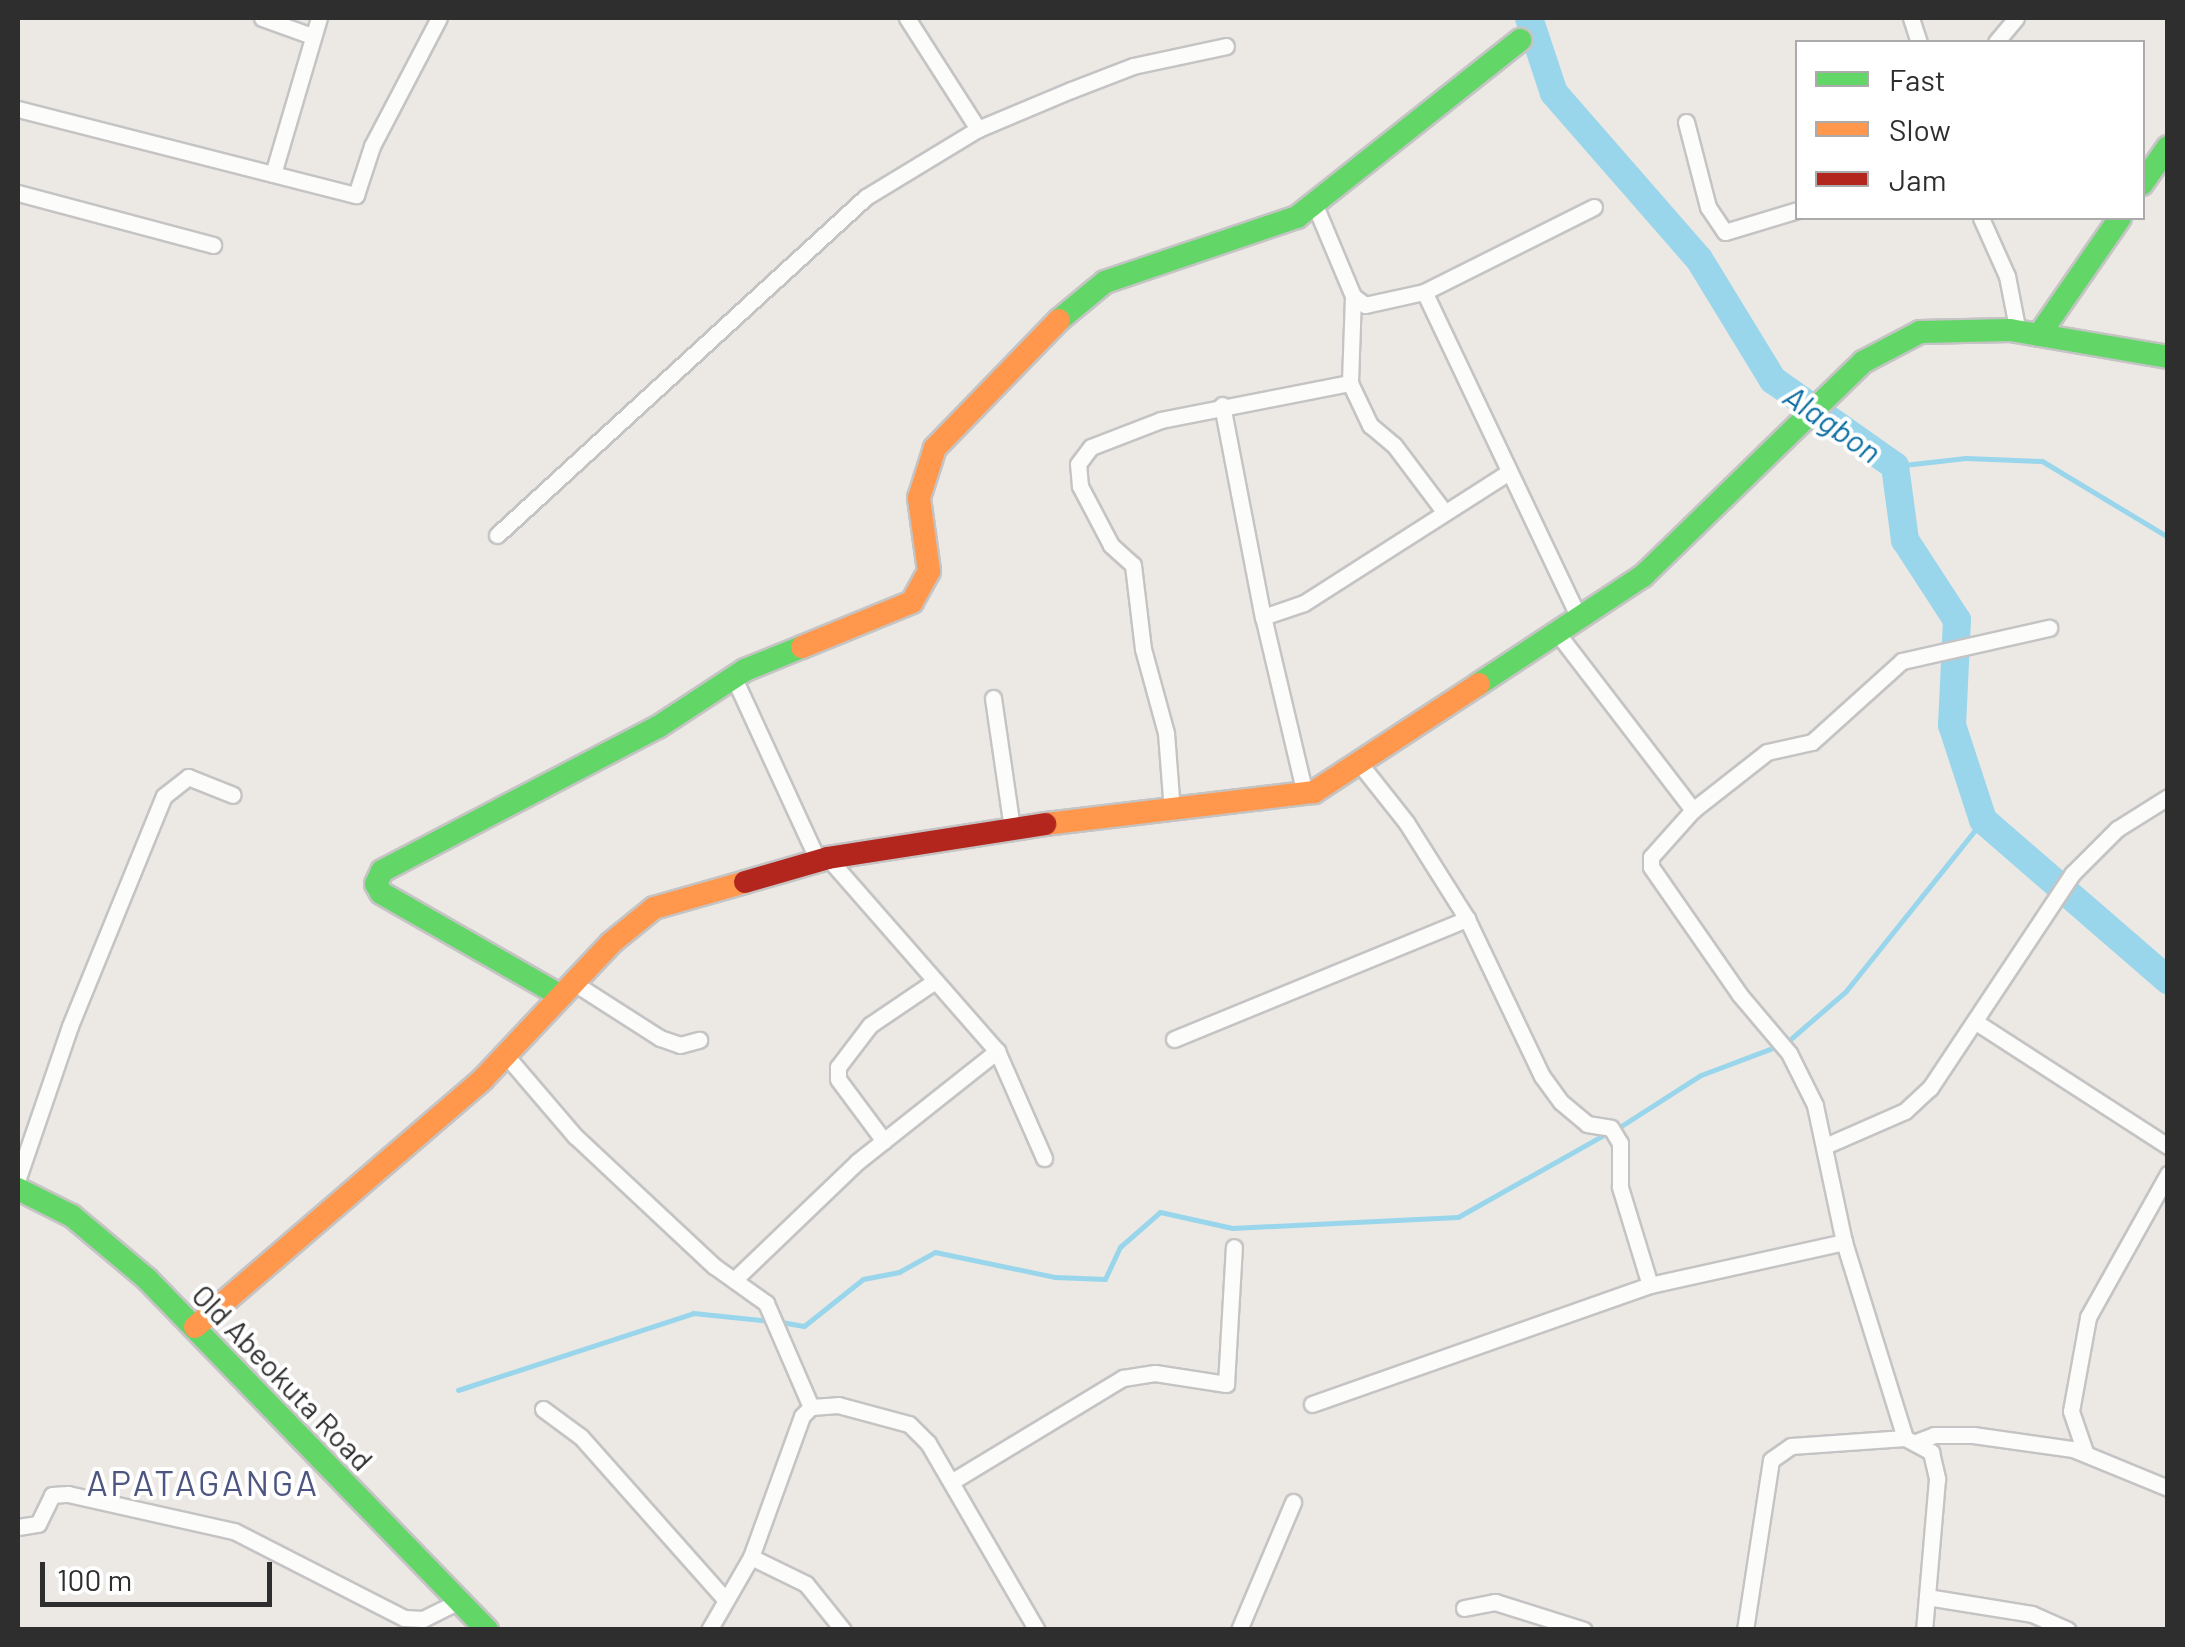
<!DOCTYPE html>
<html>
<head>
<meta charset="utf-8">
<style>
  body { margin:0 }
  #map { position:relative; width:2185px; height:1647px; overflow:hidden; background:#ece8e4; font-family:Barlow,sans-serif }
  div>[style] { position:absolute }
  .stream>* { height:5px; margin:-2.5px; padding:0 2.5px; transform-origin:2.5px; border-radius:2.5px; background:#99d6ec }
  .river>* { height:28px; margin:-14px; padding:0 14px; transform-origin:14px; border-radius:14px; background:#99d6ec }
  .roads { filter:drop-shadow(2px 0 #c5c4c5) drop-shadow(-2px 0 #c5c4c5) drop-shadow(0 2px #c5c4c5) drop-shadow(0 -2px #c5c4c5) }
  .street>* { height:15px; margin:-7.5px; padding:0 7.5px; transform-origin:7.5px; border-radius:7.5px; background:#fcfcfb }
  .fast>* { height:22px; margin:-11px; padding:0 11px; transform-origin:11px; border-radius:11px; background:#63d668 }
  .slow>* { height:22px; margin:-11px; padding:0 11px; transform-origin:11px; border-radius:11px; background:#ff974d }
  .jam>* { height:22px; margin:-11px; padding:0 11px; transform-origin:11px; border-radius:11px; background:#b3261e }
  span { translate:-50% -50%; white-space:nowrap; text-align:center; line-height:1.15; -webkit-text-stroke:8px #fff; paint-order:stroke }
  .street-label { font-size:30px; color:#2e2e2e }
  .water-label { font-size:32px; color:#0d6fa3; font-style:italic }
  .quarter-label { font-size:35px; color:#4d5680; letter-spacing:2.5px }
  .frame { position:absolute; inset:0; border:20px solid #2e2e2e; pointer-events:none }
  .legend { position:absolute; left:1795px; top:40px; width:350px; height:180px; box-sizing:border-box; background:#fff; border:2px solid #ababab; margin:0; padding:12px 18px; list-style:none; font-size:30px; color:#2e2e2e }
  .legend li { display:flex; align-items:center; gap:20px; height:50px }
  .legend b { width:50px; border:2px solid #ababab }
  .scale { position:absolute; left:40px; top:1562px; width:232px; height:45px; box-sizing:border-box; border:5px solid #2e2e2e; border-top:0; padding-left:12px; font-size:30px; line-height:35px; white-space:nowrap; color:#2e2e2e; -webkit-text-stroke:8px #fff; paint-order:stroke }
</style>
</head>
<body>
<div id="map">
  <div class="stream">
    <div style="left:1895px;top:466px;width:71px;rotate:-6.4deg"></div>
    <div style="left:1966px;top:458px;width:76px;rotate:2.3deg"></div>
    <div style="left:2042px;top:461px;width:147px;rotate:31.1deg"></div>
    <div style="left:1786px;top:1043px;width:79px;rotate:-40.9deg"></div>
    <div style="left:1846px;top:991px;width:219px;rotate:-51.3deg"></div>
    <div style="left:1618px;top:1128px;width:98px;rotate:-32.6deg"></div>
    <div style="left:1701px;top:1075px;width:79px;rotate:-20.7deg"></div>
    <div style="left:781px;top:1322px;width:23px;rotate:10deg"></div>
    <div style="left:804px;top:1326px;width:75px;rotate:-38.5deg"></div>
    <div style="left:863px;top:1279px;width:37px;rotate:-11deg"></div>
    <div style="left:899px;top:1272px;width:41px;rotate:-29.1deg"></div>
    <div style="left:935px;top:1252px;width:123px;rotate:11.8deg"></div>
    <div style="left:1055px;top:1277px;width:50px;rotate:2.3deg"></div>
    <div style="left:1105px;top:1279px;width:35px;rotate:-65deg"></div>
    <div style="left:1120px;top:1247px;width:53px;rotate:-41.2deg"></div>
    <div style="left:1160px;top:1212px;width:74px;rotate:12.5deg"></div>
    <div style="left:1232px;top:1228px;width:226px;rotate:-2.8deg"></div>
    <div style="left:1458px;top:1217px;width:171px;rotate:-29.4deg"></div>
    <div style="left:458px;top:1390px;width:247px;rotate:-18.1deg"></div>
    <div style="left:693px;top:1313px;width:77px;rotate:5.9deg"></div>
  </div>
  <div class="river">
    <div style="left:1529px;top:18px;width:79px;rotate:71.6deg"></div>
    <div style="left:1554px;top:93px;width:220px;rotate:48.9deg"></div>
    <div style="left:1699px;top:259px;width:142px;rotate:58.6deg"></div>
    <div style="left:1773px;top:380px;width:149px;rotate:35.2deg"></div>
    <div style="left:1895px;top:466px;width:75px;rotate:82.3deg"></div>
    <div style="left:1905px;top:540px;width:95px;rotate:57deg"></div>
    <div style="left:1957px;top:620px;width:105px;rotate:92.7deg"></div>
    <div style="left:1952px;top:725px;width:100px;rotate:71.9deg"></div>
    <div style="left:1983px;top:820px;width:245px;rotate:40.9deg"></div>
  </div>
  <div class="roads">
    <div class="street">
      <div style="left:262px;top:18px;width:53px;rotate:19.8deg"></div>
      <div style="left:907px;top:18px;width:132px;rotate:57.4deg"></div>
      <div style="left:1911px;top:18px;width:25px;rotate:72deg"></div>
      <div style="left:1996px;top:42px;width:31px;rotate:-50deg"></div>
      <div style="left:18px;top:109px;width:349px;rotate:14.3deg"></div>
      <div style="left:356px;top:195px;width:52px;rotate:-71.9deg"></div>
      <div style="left:372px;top:146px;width:144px;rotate:-62.4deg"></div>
      <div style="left:1686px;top:122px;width:88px;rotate:75.5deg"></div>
      <div style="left:1708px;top:207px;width:30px;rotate:56deg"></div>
      <div style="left:1725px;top:232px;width:76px;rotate:-16.8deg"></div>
      <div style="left:273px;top:174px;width:163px;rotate:-73.6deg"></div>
      <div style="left:18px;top:193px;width:202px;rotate:14.9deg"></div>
      <div style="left:1314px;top:203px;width:101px;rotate:67.2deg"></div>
      <div style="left:1981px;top:218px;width:64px;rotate:65.9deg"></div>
      <div style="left:2007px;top:276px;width:57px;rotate:78.9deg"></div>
      <div style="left:1424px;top:292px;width:60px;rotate:167.6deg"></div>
      <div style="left:1365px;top:305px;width:15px;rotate:-143deg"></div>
      <div style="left:1353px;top:296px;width:87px;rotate:92deg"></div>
      <div style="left:1350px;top:383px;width:47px;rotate:64.5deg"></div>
      <div style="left:1370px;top:425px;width:31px;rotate:40deg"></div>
      <div style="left:1394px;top:445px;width:81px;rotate:53deg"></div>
      <div style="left:1222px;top:405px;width:216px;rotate:79.1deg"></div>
      <div style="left:497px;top:535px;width:500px;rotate:-42.49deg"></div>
      <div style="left:866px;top:197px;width:131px;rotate:-31.3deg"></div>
      <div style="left:978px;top:129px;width:101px;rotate:-22.8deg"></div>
      <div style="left:1071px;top:90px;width:66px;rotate:-21.2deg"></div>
      <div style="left:1133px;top:66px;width:95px;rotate:-12.1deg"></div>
      <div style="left:1580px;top:620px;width:363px;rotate:-115.4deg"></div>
      <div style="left:1424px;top:292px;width:190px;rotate:-26.6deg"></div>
      <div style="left:1558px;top:634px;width:222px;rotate:52.5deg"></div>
      <div style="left:734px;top:678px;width:201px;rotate:65.3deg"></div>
      <div style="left:993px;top:698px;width:132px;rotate:81.7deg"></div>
      <div style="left:1360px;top:764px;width:74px;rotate:51.6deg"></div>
      <div style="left:1406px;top:822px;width:115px;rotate:57.8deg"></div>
      <div style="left:1467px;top:919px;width:174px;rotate:64.5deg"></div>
      <div style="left:1542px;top:1076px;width:32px;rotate:54deg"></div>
      <div style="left:1561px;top:1102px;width:34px;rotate:40deg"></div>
      <div style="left:1587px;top:1124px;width:24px;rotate:9deg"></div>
      <div style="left:1611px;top:1128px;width:17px;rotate:59deg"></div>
      <div style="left:1620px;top:1143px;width:44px;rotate:90deg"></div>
      <div style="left:1620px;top:1187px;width:102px;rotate:73deg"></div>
      <div style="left:1305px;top:794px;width:182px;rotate:-103.3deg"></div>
      <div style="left:1263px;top:617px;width:43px;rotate:-18.9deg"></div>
      <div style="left:1304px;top:603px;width:241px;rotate:-32.6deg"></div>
      <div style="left:1172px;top:811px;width:78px;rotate:-94.4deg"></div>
      <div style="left:1166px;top:733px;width:87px;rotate:-105.3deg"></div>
      <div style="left:1143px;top:649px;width:85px;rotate:-96.8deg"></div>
      <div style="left:1133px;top:565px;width:30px;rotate:-138deg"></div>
      <div style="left:1111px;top:545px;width:67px;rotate:-117.7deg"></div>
      <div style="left:1080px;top:486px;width:22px;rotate:-95deg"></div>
      <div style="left:1078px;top:464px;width:21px;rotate:-53deg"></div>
      <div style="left:1091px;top:447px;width:75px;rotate:-21.1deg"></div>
      <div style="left:1161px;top:420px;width:193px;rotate:-11.1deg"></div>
      <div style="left:828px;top:858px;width:257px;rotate:48.8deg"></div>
      <div style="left:997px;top:1051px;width:117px;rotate:66.3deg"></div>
      <div style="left:574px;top:983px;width:102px;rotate:32.6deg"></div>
      <div style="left:660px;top:1038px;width:21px;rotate:19deg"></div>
      <div style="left:680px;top:1045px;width:20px;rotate:-15deg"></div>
      <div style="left:1976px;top:1022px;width:229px;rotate:32.9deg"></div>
      <div style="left:1174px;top:1039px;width:317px;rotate:-22.3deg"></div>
      <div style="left:504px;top:1053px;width:109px;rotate:49.5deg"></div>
      <div style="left:575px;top:1136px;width:190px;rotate:43.1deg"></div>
      <div style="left:714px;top:1266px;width:64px;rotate:35.4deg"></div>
      <div style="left:766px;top:1303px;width:113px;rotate:66.6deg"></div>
      <div style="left:884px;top:1141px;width:77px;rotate:-126.6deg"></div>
      <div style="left:838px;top:1079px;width:12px;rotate:-90deg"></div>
      <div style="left:838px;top:1067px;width:53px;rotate:-52.7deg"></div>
      <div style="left:870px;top:1025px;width:78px;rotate:-34.1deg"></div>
      <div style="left:1825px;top:1146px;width:87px;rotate:-23.6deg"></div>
      <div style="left:1905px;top:1111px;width:34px;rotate:-43deg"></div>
      <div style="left:1930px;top:1088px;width:257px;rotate:-56.4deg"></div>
      <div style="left:2072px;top:874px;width:64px;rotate:-45deg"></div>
      <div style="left:2117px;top:829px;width:60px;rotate:-32.1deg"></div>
      <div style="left:18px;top:1178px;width:161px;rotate:-71.1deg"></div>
      <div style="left:70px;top:1026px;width:248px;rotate:-67.8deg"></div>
      <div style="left:164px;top:796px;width:31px;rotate:-38deg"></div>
      <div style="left:188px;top:777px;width:48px;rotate:21.8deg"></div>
      <div style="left:734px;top:1280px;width:170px;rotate:-43.8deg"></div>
      <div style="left:857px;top:1162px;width:179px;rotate:-38.4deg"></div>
      <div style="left:1312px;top:1404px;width:358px;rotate:-19.4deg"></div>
      <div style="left:1650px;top:1285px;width:199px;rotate:-12.5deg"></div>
      <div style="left:543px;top:1409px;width:47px;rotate:36.4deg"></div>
      <div style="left:581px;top:1437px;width:217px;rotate:48.4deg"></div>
      <div style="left:1905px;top:1438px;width:205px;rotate:-107.3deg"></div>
      <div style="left:1844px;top:1242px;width:140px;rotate:-102deg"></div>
      <div style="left:1815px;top:1105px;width:58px;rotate:-116.6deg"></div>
      <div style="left:1789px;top:1053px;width:76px;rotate:-130.2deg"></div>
      <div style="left:1740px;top:995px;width:156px;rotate:-124.8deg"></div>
      <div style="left:1651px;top:867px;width:10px;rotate:-90deg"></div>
      <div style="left:1651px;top:857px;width:63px;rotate:-48.2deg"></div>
      <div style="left:1693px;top:810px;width:94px;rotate:-38.1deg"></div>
      <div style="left:1767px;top:752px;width:46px;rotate:-12.5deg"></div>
      <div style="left:1812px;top:742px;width:121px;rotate:-42deg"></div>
      <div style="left:1902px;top:661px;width:151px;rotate:-12.7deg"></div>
      <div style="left:1916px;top:1442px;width:19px;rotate:-21deg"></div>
      <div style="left:1934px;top:1435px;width:39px"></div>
      <div style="left:1973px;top:1435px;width:101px;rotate:8deg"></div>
      <div style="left:2073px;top:1449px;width:103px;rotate:22.3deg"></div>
      <div style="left:2085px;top:1452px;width:43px;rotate:-108.9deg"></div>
      <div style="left:2071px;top:1411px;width:96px;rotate:-79.7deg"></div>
      <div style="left:2088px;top:1317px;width:164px;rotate:-60.8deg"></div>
      <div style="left:951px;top:1482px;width:201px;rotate:-31.2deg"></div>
      <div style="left:1123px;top:1378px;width:32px;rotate:-9deg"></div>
      <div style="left:1155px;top:1373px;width:72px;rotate:8.8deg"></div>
      <div style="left:1226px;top:1384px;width:137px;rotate:-86.7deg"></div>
      <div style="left:18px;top:1527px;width:20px;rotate:-9deg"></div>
      <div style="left:38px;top:1524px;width:32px;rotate:-64deg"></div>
      <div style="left:52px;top:1495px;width:16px;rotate:-4deg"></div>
      <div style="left:68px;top:1494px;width:170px;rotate:12.6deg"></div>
      <div style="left:234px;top:1531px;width:191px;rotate:27.1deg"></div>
      <div style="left:404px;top:1618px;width:19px;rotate:3deg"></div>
      <div style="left:423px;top:1619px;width:40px;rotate:-26.6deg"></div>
      <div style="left:751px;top:1557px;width:61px;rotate:26.1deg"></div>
      <div style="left:806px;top:1584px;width:59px;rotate:51.2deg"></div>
      <div style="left:1927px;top:1597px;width:106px;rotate:9.2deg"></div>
      <div style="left:2032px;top:1614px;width:39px;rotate:24deg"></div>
      <div style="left:1464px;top:1608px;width:32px;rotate:-11deg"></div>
      <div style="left:1495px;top:1602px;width:93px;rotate:17.5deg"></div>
      <div style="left:709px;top:1630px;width:84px;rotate:-60.1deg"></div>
      <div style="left:751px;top:1557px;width:150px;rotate:-70.1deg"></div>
      <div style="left:802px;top:1416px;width:13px;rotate:-45deg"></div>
      <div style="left:811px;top:1407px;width:27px;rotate:-4deg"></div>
      <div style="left:838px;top:1405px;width:73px;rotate:15deg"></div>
      <div style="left:909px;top:1424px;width:27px;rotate:45deg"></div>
      <div style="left:928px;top:1443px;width:216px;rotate:59.8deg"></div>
      <div style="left:1239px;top:1630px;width:139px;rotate:-67.1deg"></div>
      <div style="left:1745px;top:1630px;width:172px;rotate:-81.3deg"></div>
      <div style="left:1771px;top:1460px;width:24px;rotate:-35deg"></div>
      <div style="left:1791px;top:1446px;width:114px;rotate:-4deg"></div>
      <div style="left:1905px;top:1438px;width:30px;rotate:28deg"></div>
      <div style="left:1931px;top:1452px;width:28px;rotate:77deg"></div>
      <div style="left:1937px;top:1479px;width:152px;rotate:94.9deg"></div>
    </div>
    <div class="fast">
      <div style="left:2142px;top:184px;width:45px;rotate:-54.9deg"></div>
      <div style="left:1059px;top:320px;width:60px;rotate:-39.6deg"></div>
      <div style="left:1105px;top:282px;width:203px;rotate:-18.7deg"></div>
      <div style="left:1297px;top:217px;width:285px;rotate:-38.4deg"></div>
      <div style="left:2039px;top:335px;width:142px;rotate:-55.3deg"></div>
      <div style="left:1479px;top:684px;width:196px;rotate:-33.4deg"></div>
      <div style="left:1643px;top:576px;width:307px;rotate:-44.2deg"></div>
      <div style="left:1863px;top:362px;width:64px;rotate:-27.8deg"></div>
      <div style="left:1920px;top:332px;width:90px;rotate:-1.3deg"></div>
      <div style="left:2010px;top:330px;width:160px;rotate:9.7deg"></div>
      <div style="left:561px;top:996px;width:207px;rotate:-150.2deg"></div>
      <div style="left:381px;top:893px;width:10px;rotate:-119deg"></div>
      <div style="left:376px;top:884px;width:14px;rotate:-65deg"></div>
      <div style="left:382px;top:871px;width:311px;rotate:-27.6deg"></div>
      <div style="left:658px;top:727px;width:104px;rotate:-33.2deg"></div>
      <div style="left:745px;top:670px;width:61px;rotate:-22deg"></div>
      <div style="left:18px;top:1189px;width:60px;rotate:26.6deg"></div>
      <div style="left:72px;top:1216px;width:98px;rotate:40deg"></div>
      <div style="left:147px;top:1279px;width:489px;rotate:45.9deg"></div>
    </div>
    <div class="slow">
      <div style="left:802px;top:647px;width:119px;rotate:-22.2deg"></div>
      <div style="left:912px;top:602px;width:35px;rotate:-61deg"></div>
      <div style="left:929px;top:571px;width:74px;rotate:-97.8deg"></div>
      <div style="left:919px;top:498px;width:52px;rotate:-72.3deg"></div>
      <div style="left:935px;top:448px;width:178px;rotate:-45.9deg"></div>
      <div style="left:1045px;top:824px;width:271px;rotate:-6.8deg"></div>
      <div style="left:1314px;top:792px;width:197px;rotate:-33.2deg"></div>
      <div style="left:195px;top:1327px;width:380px;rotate:-40.7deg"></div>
      <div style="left:483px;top:1079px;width:187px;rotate:-46.7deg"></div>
      <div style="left:611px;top:943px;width:55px;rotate:-39.1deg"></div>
      <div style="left:654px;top:908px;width:95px;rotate:-15.9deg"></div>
    </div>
    <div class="jam">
      <div style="left:745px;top:882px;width:86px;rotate:-16.1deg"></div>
      <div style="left:828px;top:858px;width:220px;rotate:-8.9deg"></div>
    </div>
  </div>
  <div class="street-label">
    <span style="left:283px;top:1377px;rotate:46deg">Old Abeokuta Road</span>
  </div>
  <div class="water-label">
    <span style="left:1833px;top:423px;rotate:35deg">Alagbon</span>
  </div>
  <div class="quarter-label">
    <span style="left:203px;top:1482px">APATAGANGA</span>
  </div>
  <div class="frame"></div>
  <ul class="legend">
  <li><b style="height:12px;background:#63d668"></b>Fast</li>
  <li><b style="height:12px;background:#ff974d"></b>Slow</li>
  <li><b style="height:12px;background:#b3261e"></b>Jam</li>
  </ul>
  <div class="scale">100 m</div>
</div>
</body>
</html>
